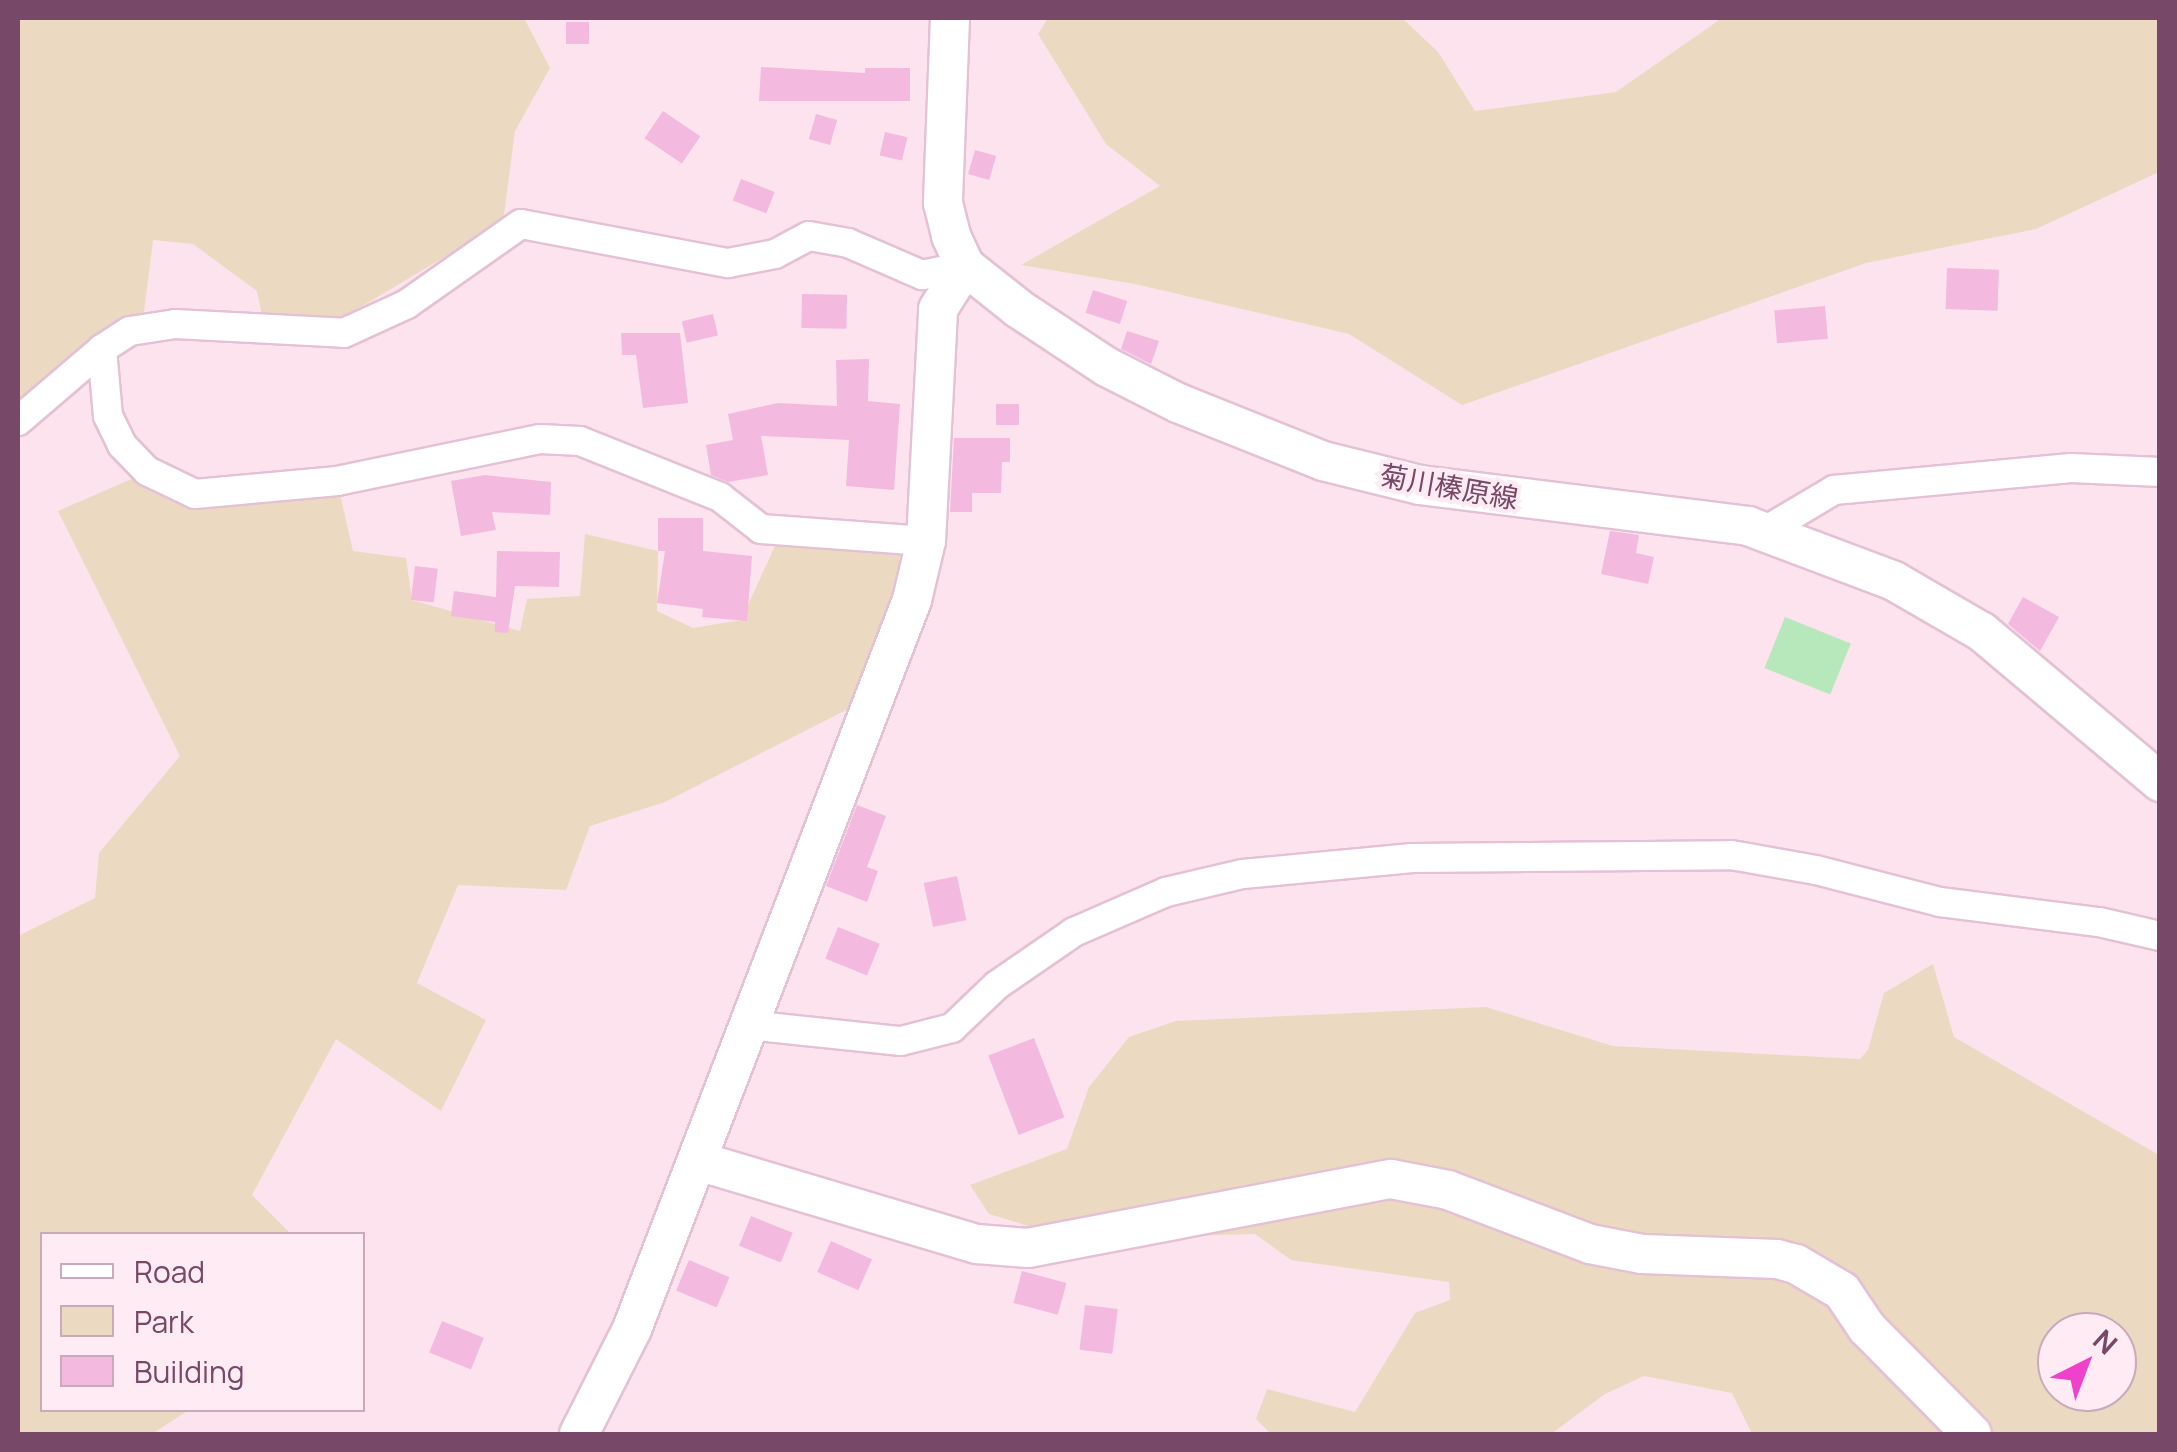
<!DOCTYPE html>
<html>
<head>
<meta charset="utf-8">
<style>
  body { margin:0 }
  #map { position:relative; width:2177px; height:1452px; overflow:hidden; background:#fde3ee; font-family:Manrope,"Noto Sans JP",sans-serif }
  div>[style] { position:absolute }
  .green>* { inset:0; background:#ecd9c1 }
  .water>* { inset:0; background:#b7e8bc; transform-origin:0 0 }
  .building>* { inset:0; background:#f4b9de; transform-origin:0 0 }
  .roads { filter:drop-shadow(2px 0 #e4c1d4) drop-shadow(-2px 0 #e4c1d4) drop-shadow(0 2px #e4c1d4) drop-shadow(0 -2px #e4c1d4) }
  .street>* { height:28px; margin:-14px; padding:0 14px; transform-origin:14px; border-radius:14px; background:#fff }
  .secondary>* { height:38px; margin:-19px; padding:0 19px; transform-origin:19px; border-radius:19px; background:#fff }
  span { translate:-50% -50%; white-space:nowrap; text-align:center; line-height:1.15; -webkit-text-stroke:8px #ffebf3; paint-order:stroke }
  .street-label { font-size:28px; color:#774867 }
  .frame { position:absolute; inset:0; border:20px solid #774867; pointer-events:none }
  .legend { position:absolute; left:40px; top:1232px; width:325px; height:180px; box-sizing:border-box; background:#ffebf3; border:2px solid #c9aabb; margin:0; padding:12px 18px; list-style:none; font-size:30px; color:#774867 }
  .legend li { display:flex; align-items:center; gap:20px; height:50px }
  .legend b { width:50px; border:2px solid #c9aabb }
  .north { position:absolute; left:2037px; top:1312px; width:100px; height:100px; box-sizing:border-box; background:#ffebf3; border:2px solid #c9aabb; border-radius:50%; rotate:42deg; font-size:28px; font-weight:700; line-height:40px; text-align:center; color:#774867 }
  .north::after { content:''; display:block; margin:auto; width:35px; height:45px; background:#ee42cc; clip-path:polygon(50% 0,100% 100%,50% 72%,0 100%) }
</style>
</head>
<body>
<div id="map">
  <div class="green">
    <div style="clip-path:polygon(18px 18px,524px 18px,550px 68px,515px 131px,503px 222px,339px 320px,263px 320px,257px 291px,193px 244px,153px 240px,144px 312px,110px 328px,18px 406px)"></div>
    <div style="clip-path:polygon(1048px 18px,1402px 18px,1438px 52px,1475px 111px,1616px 92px,1722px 18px,2159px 18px,2159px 172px,2036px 229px,1866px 263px,1462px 405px,1349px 334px,1135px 284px,1021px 265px,1160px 186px,1106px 144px,1038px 34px)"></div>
    <div style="clip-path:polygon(143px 474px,193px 498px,340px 494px,353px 551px,406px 558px,412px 600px,520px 631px,527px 599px,580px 596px,585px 534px,658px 551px,657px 611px,693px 628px,741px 620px,776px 544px,900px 554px,894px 604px,854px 706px,665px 802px,590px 826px,566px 890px,458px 885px,417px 983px,486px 1020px,441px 1111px,336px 1039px,252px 1195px,291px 1234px,42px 1234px,42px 1410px,189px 1410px,152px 1434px,18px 1434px,18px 936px,95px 898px,99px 853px,180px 756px,58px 511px)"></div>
    <div style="clip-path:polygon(evenodd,1933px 964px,1954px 1037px,2159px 1155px,2159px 1434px,1752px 1434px,1732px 1393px,1644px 1376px,1605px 1394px,1551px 1434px,1271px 1434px,1256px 1419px,1267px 1389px,1355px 1412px,1415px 1313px,1450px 1300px,1449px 1282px,1291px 1260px,1255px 1234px,1072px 1239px,989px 1214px,970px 1185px,1067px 1149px,1089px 1087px,1129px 1037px,1176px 1021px,1486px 1007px,1613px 1046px,1860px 1059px,1868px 1050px,1884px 993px,1933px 964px,2057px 1332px,2117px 1332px,2117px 1392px,2057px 1392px,2057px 1332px)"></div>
  </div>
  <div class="water">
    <div style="left:1785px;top:617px;width:71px;height:55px;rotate:22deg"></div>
  </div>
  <div class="building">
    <div style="left:566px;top:22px;width:23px;height:22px"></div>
    <div style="clip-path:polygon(761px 67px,865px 73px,865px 68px,910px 68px,910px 101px,759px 101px)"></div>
    <div style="left:663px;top:111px;width:45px;height:33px;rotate:34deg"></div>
    <div style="left:816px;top:114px;width:22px;height:26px;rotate:16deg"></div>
    <div style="left:885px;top:132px;width:23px;height:24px;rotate:13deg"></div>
    <div style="left:975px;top:150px;width:22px;height:25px;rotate:16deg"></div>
    <div style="left:741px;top:179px;width:36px;height:23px;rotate:21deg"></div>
    <div style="left:1947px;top:268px;width:52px;height:41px;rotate:2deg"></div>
    <div style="left:1093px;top:290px;width:36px;height:24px;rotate:18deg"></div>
    <div style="left:802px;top:294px;width:45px;height:34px;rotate:1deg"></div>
    <div style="left:1825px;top:306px;width:33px;height:51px;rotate:85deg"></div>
    <div style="left:713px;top:314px;width:22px;height:32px;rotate:77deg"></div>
    <div style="clip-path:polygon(1127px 331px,1159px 341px,1151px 364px,1121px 349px)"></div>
    <div style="clip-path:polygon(621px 333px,680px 333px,688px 403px,643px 408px,636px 355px,622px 355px)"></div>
    <div style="clip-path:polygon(869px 359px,868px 401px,900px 404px,894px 490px,846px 486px,849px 440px,761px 436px,768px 475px,728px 482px,711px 475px,706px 445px,733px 440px,728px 414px,778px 403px,837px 406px,836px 360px)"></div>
    <div style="left:996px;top:404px;width:23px;height:21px"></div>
    <div style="clip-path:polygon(954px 438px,1010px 438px,1010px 462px,1002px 462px,1001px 493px,972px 493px,972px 512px,950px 512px)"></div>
    <div style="clip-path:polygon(485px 475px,551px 482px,550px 515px,492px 512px,496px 530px,461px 536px,451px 481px)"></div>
    <div style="clip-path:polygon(658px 518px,703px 518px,703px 551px,752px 556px,747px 621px,702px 617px,703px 609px,657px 603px,665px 551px,658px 551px)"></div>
    <div style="clip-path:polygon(1610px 531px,1639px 535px,1636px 553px,1654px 557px,1648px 584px,1601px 574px)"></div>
    <div style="clip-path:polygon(497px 551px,560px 552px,559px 587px,515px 586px,508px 633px,495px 632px,495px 622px,451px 616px,454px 591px,496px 597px)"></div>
    <div style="left:415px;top:566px;width:23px;height:34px;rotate:7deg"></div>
    <div style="clip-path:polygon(2023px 597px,2059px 617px,2040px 651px,2008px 624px)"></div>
    <div style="clip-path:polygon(857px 805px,886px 816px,867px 867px,878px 871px,867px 902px,826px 886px)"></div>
    <div style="left:957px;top:876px;width:45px;height:34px;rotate:78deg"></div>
    <div style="left:838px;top:927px;width:45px;height:34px;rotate:22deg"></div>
    <div style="left:1034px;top:1038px;width:85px;height:49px;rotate:69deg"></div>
    <div style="left:751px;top:1216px;width:45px;height:32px;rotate:22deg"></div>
    <div style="left:831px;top:1241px;width:45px;height:34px;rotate:24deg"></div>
    <div style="left:689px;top:1260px;width:44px;height:33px;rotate:23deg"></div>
    <div style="left:1022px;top:1271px;width:46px;height:33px;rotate:15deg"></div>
    <div style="left:1085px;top:1305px;width:33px;height:45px;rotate:7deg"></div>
    <div style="left:442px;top:1321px;width:45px;height:34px;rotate:22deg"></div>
  </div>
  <div class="roads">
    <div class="street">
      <div style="left:102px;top:349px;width:67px;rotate:84.9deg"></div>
      <div style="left:108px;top:416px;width:32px;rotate:64deg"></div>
      <div style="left:122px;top:445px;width:36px;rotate:46deg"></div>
      <div style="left:147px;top:471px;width:53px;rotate:25.6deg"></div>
      <div style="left:195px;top:494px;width:143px;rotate:-5.2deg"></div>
      <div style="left:337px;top:481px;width:207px;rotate:-11.7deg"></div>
      <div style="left:540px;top:439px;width:40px;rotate:2.9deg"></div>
      <div style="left:580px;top:441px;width:151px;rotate:21.8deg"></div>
      <div style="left:720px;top:497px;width:52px;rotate:38deg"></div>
      <div style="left:761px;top:529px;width:165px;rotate:4.2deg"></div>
      <div style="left:18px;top:421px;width:111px;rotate:-40.6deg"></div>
      <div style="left:102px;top:349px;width:33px;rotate:-33deg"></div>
      <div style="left:130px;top:331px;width:46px;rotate:-8.8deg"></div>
      <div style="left:175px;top:324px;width:169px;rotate:3deg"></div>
      <div style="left:344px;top:333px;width:69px;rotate:-24.7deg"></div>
      <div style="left:407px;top:304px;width:139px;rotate:-35.1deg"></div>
      <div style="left:521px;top:224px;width:211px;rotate:10.7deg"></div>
      <div style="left:728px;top:263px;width:48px;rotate:-10.8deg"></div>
      <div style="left:775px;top:254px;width:38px;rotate:-28deg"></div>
      <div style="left:809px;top:236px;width:40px;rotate:10deg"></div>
      <div style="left:848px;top:243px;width:81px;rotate:23.4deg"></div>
      <div style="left:922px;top:275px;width:44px;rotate:-11.8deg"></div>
      <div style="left:1765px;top:531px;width:80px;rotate:-30.7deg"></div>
      <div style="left:1834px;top:490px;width:238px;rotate:-5.3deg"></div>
      <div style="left:2071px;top:468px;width:89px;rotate:2.6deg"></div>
      <div style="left:748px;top:1025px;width:154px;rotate:6deg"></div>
      <div style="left:901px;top:1041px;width:53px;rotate:-14.3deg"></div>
      <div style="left:952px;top:1028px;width:62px;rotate:-43.7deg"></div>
      <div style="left:997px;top:985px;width:93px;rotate:-34.5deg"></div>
      <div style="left:1074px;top:932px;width:100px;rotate:-23.5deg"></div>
      <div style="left:1166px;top:892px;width:79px;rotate:-13.2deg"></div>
      <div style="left:1243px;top:874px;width:170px;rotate:-5.4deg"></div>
      <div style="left:1412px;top:858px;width:319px;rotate:-0.5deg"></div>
      <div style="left:1731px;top:855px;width:86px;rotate:10deg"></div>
      <div style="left:1816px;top:870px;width:128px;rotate:14.5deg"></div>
      <div style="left:1940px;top:902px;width:160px;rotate:7.2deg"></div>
      <div style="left:2099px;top:922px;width:63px;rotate:12.9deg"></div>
    </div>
    <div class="secondary">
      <div style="left:950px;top:18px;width:185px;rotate:92.2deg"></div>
      <div style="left:943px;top:203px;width:34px;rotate:76deg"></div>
      <div style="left:951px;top:236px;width:33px;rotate:65deg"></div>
      <div style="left:965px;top:266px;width:69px;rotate:38.5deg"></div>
      <div style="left:1019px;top:309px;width:105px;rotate:33.4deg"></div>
      <div style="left:1107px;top:367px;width:80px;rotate:26.9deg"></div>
      <div style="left:1178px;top:403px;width:156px;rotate:21.8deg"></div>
      <div style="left:1323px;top:461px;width:100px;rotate:13.9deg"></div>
      <div style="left:1420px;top:485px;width:331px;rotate:7.1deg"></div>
      <div style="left:1748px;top:526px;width:156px;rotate:20.6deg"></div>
      <div style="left:1894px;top:581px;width:102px;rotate:30.1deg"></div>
      <div style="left:1982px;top:632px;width:233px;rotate:40.1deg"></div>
      <div style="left:698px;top:1161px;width:291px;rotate:16.6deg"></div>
      <div style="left:977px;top:1244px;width:51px;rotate:4.5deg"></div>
      <div style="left:1028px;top:1248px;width:369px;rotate:-10.8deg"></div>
      <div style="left:1391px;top:1179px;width:58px;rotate:10.9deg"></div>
      <div style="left:1448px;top:1190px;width:152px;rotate:20.8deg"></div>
      <div style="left:1590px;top:1244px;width:53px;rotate:10.9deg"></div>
      <div style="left:1642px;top:1254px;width:135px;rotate:2.1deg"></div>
      <div style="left:1777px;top:1259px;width:20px;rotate:15deg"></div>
      <div style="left:1796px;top:1264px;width:53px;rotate:30.4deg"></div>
      <div style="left:1842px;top:1291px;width:45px;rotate:56deg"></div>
      <div style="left:1867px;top:1328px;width:149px;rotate:45.3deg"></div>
      <div style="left:579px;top:1434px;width:118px;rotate:-63.2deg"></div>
      <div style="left:632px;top:1329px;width:781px;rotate:-68.99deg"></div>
      <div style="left:912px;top:600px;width:61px;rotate:-76.7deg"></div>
      <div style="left:926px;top:541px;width:232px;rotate:-87deg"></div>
      <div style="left:938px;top:309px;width:51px;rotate:-57.9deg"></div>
    </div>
  </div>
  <div class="street-label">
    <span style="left:1449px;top:486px;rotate:10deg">菊川榛原線</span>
  </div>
  <div class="frame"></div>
  <ul class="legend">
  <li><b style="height:12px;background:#fff"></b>Road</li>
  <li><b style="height:28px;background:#ecd9c1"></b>Park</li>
  <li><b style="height:28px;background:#f4b9de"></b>Building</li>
  </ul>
  <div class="north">N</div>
</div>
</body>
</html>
